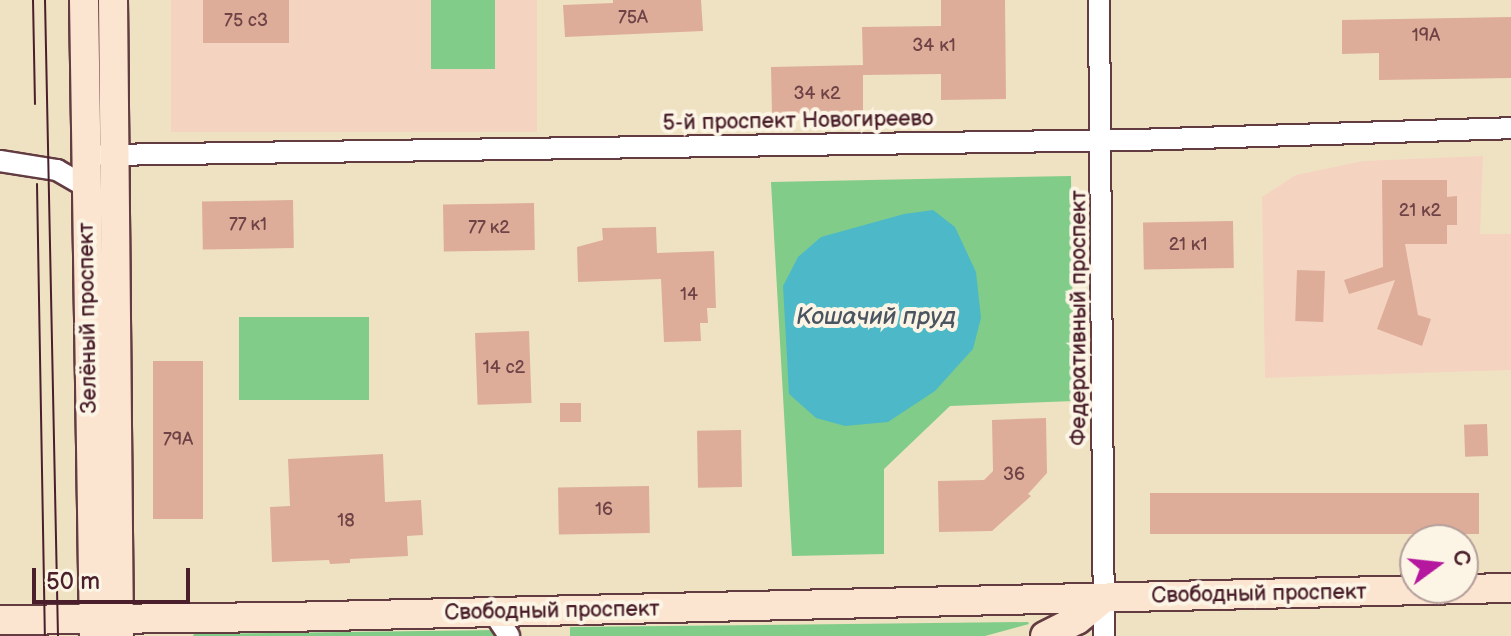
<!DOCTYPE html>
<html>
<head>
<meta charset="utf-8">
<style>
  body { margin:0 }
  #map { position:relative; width:1511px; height:636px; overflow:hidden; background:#efe2c2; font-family:"Balsamiq Sans",sans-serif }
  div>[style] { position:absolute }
  .built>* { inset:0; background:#f5d3c1; transform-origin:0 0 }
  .green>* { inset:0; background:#82cc89; transform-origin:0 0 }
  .water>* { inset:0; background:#4db9c8 }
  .building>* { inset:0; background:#ddad99; transform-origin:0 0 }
  .roads { filter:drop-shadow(2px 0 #633c42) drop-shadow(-2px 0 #633c42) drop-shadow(0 2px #633c42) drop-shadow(0 -2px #633c42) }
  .minor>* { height:20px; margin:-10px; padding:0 10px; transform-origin:10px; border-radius:10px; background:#fff }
  .secondary>* { height:28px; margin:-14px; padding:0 14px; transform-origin:14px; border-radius:14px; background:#fce5d0 }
  .tram>* { height:2px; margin:-1px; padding:0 1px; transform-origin:1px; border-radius:1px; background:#4a1f2b }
  span { translate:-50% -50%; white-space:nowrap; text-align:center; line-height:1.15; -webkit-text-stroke:8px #fcf5e5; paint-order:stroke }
  .number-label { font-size:18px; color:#6f4246 }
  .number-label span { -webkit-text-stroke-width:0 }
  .street-label { font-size:22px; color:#4a1f2b }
  .water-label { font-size:24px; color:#4b5562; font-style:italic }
  .north { position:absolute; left:1399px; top:524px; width:80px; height:80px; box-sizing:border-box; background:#fcf5e5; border:2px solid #b59f9b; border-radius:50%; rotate:75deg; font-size:22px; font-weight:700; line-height:32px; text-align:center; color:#4a1f2b }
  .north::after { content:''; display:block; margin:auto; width:28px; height:36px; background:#b5179e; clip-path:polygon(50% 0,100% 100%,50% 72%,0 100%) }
  .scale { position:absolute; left:32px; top:568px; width:158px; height:36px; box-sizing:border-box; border:4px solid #4a1f2b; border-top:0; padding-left:10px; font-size:24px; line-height:28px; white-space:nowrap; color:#4a1f2b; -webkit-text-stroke:6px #fcf5e5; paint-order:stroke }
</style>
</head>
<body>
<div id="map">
  <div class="built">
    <div style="left:171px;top:0;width:366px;height:132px"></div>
    <div style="clip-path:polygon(1483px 156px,1480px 234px,1511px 234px,1511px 370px,1265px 378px,1262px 197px,1296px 175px,1363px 161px)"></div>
  </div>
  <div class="green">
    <div style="left:431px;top:0;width:64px;height:69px"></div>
    <div style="clip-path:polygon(1071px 176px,1074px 401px,950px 406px,884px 469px,884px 554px,792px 556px,771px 182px)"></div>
    <div style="left:239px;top:317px;width:130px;height:83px"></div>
    <div style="clip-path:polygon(1028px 622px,1029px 624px,985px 636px,570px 636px,570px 627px)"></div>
    <div style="clip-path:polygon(496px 630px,496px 636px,193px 636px,194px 634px)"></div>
  </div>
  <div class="water">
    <div style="clip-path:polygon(933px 210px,955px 227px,976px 272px,981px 318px,973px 349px,935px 391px,888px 422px,845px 426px,816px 418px,789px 394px,783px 286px,798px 257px,821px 237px,904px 214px)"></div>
  </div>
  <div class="building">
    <div style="left:203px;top:0;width:86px;height:43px"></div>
    <div style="clip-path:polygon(613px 0,701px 0,703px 31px,565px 37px,563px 5px,613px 3px)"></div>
    <div style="clip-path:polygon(941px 0,1005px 0,1006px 99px,941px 100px,941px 74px,863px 75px,863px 113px,772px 114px,771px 67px,863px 65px,862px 27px,941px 26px)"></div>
    <div style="clip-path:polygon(1511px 17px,1511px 78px,1379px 80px,1379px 53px,1342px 54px,1342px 20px)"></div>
    <div style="clip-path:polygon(1382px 180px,1447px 180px,1447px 197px,1457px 196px,1457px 225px,1447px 225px,1447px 244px,1405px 244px,1418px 315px,1431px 319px,1422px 346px,1377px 329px,1395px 280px,1349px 294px,1344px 280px,1383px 267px)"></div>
    <div style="left:293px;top:200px;width:48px;height:91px;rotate:89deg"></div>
    <div style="left:534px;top:203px;width:47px;height:91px;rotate:89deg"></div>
    <div style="left:1233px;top:221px;width:47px;height:90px;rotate:89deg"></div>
    <div style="clip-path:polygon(656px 227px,657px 253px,714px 251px,716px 308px,707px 308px,708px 323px,700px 323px,701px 341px,664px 342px,661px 279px,578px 282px,577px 247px,603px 240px,602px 228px)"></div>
    <div style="left:1297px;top:270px;width:28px;height:51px;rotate:2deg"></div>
    <div style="left:529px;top:331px;width:72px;height:54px;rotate:88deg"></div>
    <div style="left:153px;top:361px;width:50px;height:158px"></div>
    <div style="left:560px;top:403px;width:21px;height:19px"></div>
    <div style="clip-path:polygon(1046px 418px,1047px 473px,1028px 494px,1031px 496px,992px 531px,939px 532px,938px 481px,984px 480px,993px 471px,992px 420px)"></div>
    <div style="left:1487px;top:424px;width:32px;height:23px;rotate:88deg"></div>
    <div style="left:741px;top:430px;width:57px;height:44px;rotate:89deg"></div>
    <div style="clip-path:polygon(383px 454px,385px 502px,421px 500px,423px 535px,407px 536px,408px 556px,350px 559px,350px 563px,330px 564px,329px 560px,272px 562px,270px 507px,290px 506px,288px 459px)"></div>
    <div style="left:649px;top:486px;width:47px;height:91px;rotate:89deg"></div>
    <div style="left:1479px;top:493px;width:41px;height:329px;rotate:90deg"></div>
  </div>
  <div class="roads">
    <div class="minor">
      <div style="left:1099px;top:0;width:636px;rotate:89.55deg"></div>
      <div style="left:103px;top:155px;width:1032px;rotate:-0.83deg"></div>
      <div style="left:1135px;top:140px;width:376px;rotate:-1.8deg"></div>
      <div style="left:0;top:161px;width:58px;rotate:9deg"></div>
      <div style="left:57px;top:170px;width:32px;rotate:30deg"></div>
      <div style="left:493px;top:612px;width:29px;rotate:56deg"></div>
    </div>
    <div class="secondary">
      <div style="left:84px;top:0;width:635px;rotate:89.1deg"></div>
      <div style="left:113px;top:0;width:635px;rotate:89.46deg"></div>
      <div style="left:0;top:620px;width:286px;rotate:-0.6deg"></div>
      <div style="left:286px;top:617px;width:1225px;rotate:-1.36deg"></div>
      <div style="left:1045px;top:636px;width:36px;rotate:-27deg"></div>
      <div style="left:1077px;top:620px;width:35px;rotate:-39deg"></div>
    </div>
  </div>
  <div class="tram">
    <div style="left:33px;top:0;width:104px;rotate:88.9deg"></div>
    <div style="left:45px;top:0;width:636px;rotate:88.83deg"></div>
    <div style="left:37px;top:184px;width:452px;rotate:89deg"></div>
  </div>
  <div class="number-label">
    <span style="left:633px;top:18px">75А</span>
    <span style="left:246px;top:21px">75 с3</span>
    <span style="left:1426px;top:36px">19А</span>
    <span style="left:934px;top:46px">34 к1</span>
    <span style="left:817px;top:94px">34 к2</span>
    <span style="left:1420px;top:211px">21 к2</span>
    <span style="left:248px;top:225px">77 к1</span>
    <span style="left:489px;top:228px">77 к2</span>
    <span style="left:1188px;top:245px">21 к1</span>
    <span style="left:689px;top:295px">14</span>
    <span style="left:504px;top:368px">14 с2</span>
    <span style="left:178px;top:440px">79А</span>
    <span style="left:1014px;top:475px">36</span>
    <span style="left:604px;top:510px">16</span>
    <span style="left:346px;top:521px">18</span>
  </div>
  <div class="street-label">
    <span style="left:798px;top:121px;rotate:-1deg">5-й проспект Новогиреево</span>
    <span style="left:88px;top:318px;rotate:-91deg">Зелёный проспект</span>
    <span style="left:1079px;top:318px;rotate:-90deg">Федеративный проспект</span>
    <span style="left:1259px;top:594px;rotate:-1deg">Свободный проспект</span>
    <span style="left:552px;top:611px;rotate:-1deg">Свободный проспект</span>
  </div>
  <div class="water-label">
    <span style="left:876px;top:317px">Кошачий пруд</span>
  </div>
  <div class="north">С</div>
  <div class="scale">50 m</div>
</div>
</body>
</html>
